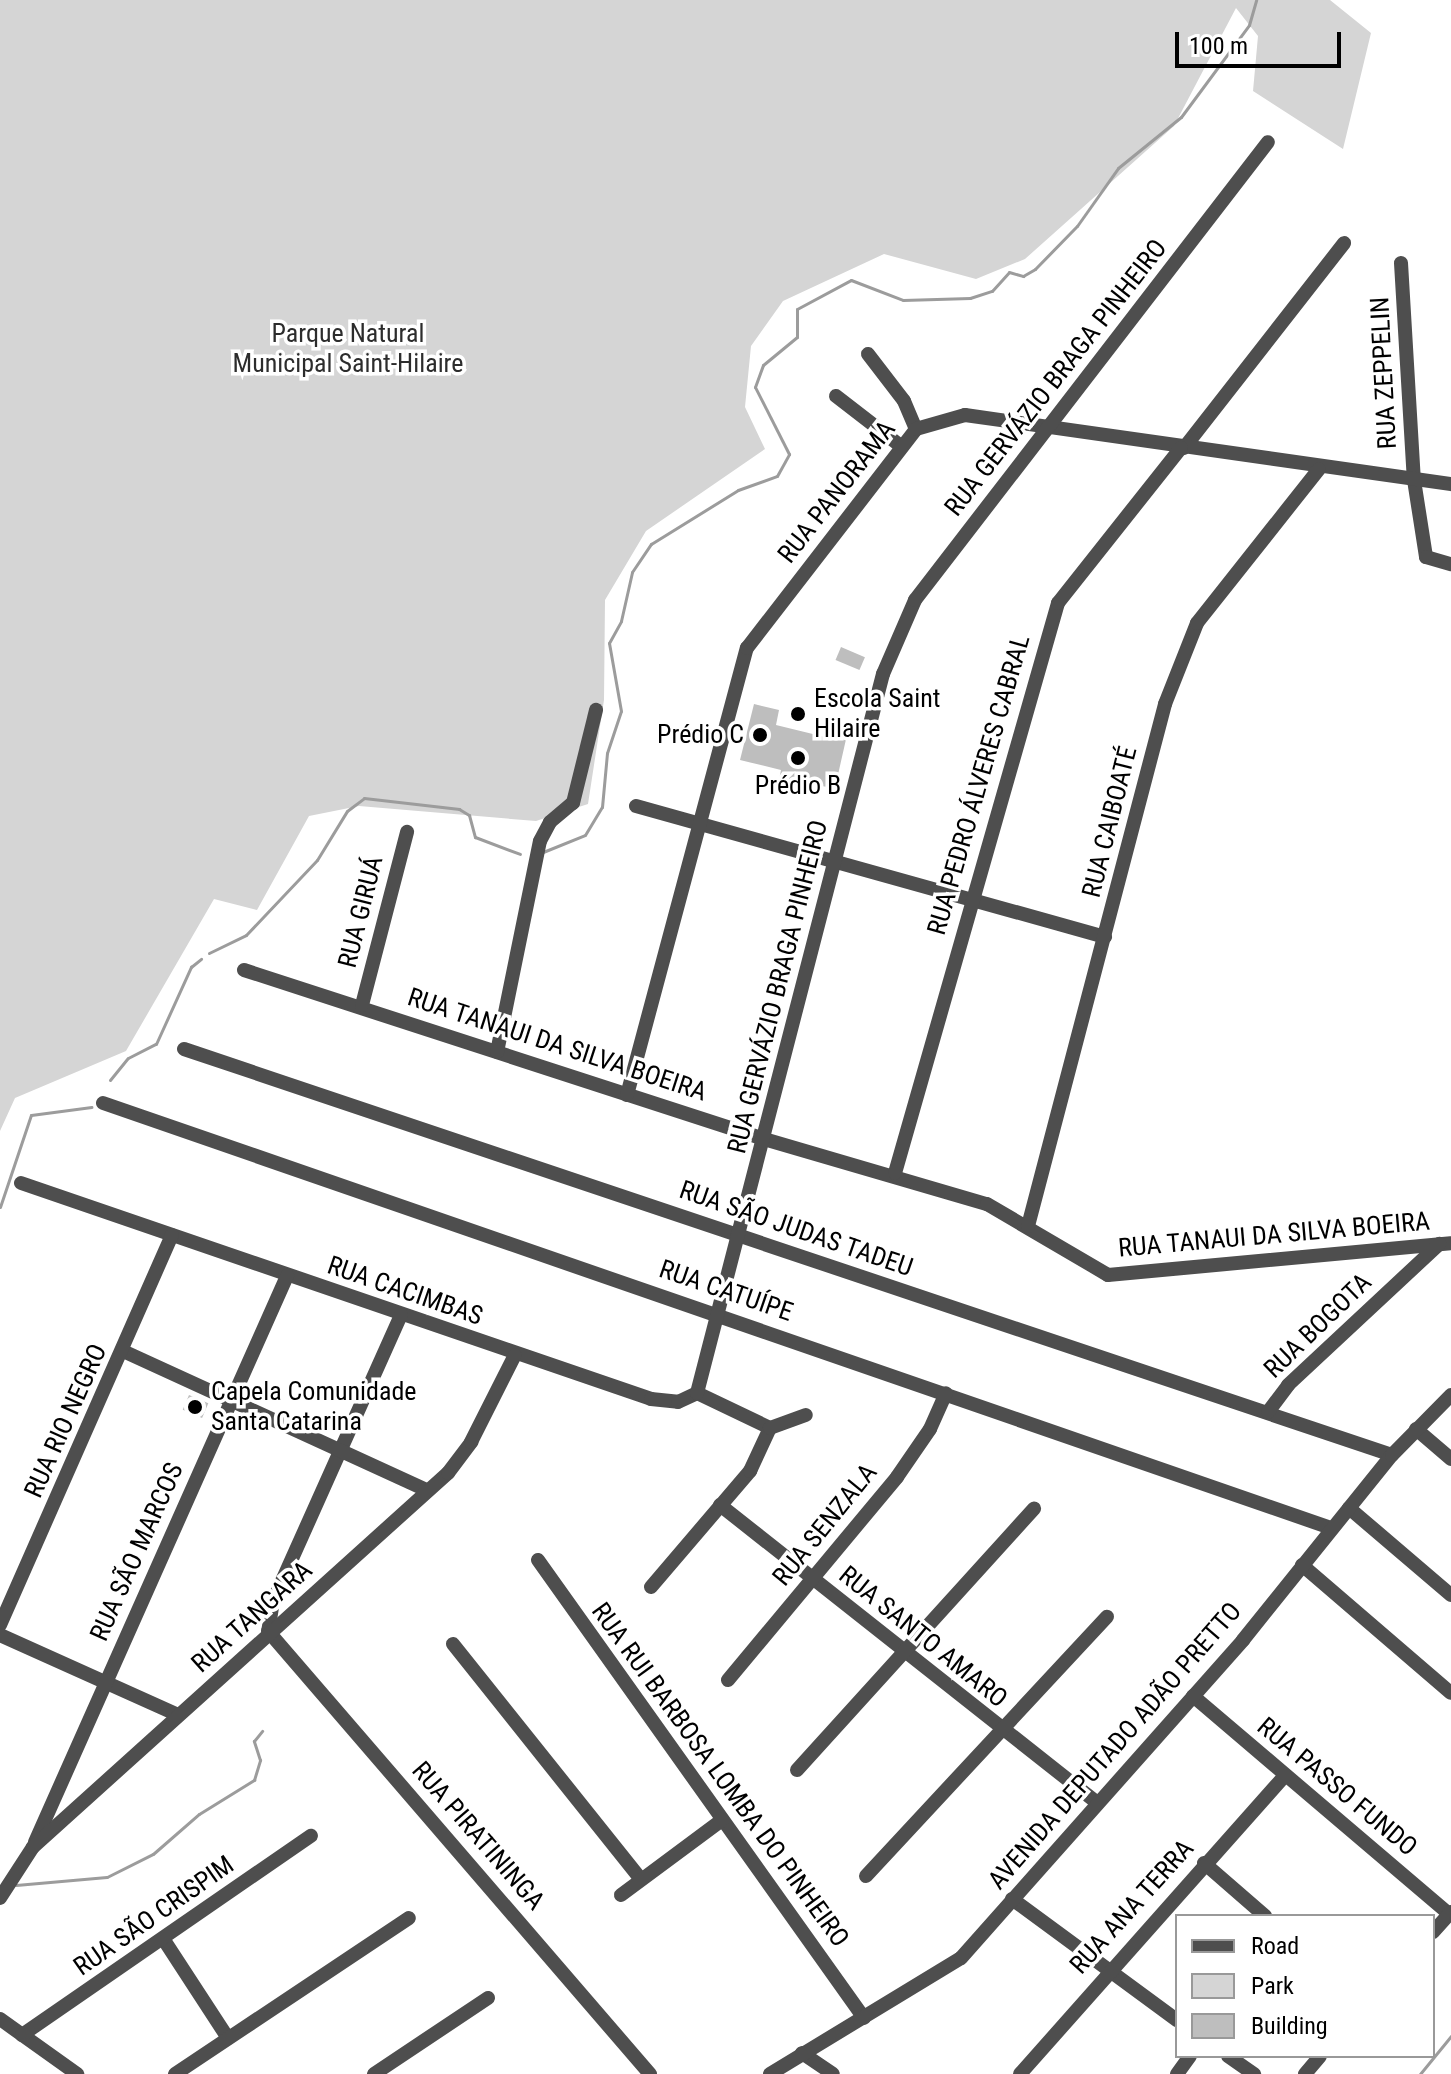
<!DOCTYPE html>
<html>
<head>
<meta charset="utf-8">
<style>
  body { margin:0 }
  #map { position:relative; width:1451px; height:2074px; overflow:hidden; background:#fff; font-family:"Roboto Condensed",sans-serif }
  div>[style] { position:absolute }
  .green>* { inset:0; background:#d5d5d5 }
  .stream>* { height:3px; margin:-1.5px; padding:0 1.5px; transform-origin:1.5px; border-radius:1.5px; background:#9c9c9c }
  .building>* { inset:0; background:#bebebe; transform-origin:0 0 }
  .minor>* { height:14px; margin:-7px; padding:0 7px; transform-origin:7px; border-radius:7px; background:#4e4e4e }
  .dots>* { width:22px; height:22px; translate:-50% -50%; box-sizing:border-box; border:4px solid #fff; border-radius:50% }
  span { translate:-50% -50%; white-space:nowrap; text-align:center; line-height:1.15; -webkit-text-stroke:7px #fff; paint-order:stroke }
  .park-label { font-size:26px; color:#2c2c2c }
  .street-label { font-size:26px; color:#000 }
  .poi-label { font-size:26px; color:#000 }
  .left { translate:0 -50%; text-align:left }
  .right { translate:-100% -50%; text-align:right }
  .legend { position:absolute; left:1175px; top:1914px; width:260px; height:144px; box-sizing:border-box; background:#fff; border:2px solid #999; margin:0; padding:10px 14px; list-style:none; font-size:24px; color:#000 }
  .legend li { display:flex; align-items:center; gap:16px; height:40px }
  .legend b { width:40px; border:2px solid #999 }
  .scale { position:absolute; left:1175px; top:32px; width:166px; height:36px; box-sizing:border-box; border:4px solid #000; border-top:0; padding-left:10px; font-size:24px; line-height:28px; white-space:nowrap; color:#000; -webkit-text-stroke:6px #fff; paint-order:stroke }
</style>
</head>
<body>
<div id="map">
  <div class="green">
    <div style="clip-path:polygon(0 0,1330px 0,1371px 33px,1343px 149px,1253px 91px,1258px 36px,1236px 8px,1174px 126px,1025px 259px,976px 279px,884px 254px,783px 301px,751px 346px,745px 407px,765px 449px,646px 531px,605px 600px,604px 700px,588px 804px,536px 821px,359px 806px,309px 816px,257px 910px,214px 899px,126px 1051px,15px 1098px,0 1131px)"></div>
  </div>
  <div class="stream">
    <div style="left:543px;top:852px;width:45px;rotate:-22deg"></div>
    <div style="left:585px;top:835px;width:33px;rotate:-59deg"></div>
    <div style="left:602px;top:807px;width:54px;rotate:-84.7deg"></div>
    <div style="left:607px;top:753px;width:44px;rotate:-71.6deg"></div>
    <div style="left:621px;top:711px;width:69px;rotate:-100deg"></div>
    <div style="left:609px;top:643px;width:25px;rotate:-61deg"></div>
    <div style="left:621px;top:621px;width:50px;rotate:-77.3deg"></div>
    <div style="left:632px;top:572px;width:34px;rotate:-56deg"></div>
    <div style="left:651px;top:544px;width:102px;rotate:-31.8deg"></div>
    <div style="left:738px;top:490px;width:41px;rotate:-19.7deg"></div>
    <div style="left:777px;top:476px;width:25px;rotate:-61deg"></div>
    <div style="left:789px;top:454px;width:75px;rotate:-116.9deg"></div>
    <div style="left:755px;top:387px;width:23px;rotate:-70deg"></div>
    <div style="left:763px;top:365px;width:44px;rotate:-39.5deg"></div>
    <div style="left:797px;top:337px;width:28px;rotate:-90deg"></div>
    <div style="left:797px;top:309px;width:61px;rotate:-28.2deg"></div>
    <div style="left:851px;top:280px;width:56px;rotate:21deg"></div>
    <div style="left:903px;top:300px;width:67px;rotate:-1.7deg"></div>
    <div style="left:970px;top:298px;width:23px;rotate:-18deg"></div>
    <div style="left:992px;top:291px;width:25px;rotate:-48deg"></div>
    <div style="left:1009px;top:272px;width:15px;rotate:16deg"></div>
    <div style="left:1023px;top:276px;width:14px;rotate:-30deg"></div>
    <div style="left:1035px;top:269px;width:60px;rotate:-45.7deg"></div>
    <div style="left:1077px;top:226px;width:71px;rotate:-54.7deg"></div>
    <div style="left:1118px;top:168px;width:81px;rotate:-39deg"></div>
    <div style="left:1181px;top:117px;width:114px;rotate:-53.5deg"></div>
    <div style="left:1249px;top:25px;width:26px;rotate:-74deg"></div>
    <div style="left:209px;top:953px;width:41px;rotate:-25.9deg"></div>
    <div style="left:246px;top:935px;width:103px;rotate:-46.6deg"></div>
    <div style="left:317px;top:860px;width:57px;rotate:-58.5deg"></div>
    <div style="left:347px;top:811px;width:21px;rotate:-37deg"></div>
    <div style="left:364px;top:798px;width:96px;rotate:6.6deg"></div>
    <div style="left:459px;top:809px;width:12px;rotate:31deg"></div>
    <div style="left:469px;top:815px;width:23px;rotate:75deg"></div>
    <div style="left:475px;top:837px;width:48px;rotate:20.7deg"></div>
    <div style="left:110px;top:1080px;width:28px;rotate:-51deg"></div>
    <div style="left:128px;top:1058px;width:31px;rotate:-27deg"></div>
    <div style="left:156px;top:1044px;width:85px;rotate:-65.6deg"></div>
    <div style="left:191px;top:967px;width:13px;rotate:-39deg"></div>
    <div style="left:0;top:1207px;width:97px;rotate:-71.4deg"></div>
    <div style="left:31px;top:1115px;width:61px;rotate:-7.6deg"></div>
    <div style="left:16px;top:1885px;width:91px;rotate:-5deg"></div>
    <div style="left:107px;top:1877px;width:51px;rotate:-26.6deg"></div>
    <div style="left:153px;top:1854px;width:61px;rotate:-41deg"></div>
    <div style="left:199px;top:1814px;width:65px;rotate:-31.7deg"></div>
    <div style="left:254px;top:1780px;width:21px;rotate:-73deg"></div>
    <div style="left:260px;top:1760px;width:20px;rotate:-108deg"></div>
    <div style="left:254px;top:1741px;width:13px;rotate:-51deg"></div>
    <div style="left:1420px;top:2074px;width:49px;rotate:-50.8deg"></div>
  </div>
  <div class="building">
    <div style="left:841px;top:647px;width:26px;height:14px;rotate:23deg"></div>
    <div style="clip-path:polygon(754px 704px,779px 710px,776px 725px,825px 737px,829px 721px,849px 726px,835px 788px,779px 780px,781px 770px,740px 760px)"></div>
    <div style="left:189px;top:1395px;width:21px;height:16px;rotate:23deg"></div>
  </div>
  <div class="minor">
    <div style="left:1401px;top:263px;width:217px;rotate:86.6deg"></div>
    <div style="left:1414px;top:480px;width:78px;rotate:81.1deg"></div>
    <div style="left:1426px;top:557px;width:26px;rotate:16deg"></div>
    <div style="left:868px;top:354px;width:59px;rotate:52.5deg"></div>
    <div style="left:904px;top:401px;width:30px;rotate:67deg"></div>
    <div style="left:836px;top:396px;width:83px;rotate:37.7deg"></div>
    <div style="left:1184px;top:448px;width:260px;rotate:-52deg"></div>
    <div style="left:636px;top:806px;width:487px;rotate:15.6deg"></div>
    <div style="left:244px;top:970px;width:547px;rotate:18deg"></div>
    <div style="left:764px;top:1139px;width:232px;rotate:16.3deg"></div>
    <div style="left:987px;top:1204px;width:140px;rotate:30.4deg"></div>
    <div style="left:1108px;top:1275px;width:344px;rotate:-5.3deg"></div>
    <div style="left:362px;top:1005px;width:179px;rotate:-75.4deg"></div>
    <div style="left:184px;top:1049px;width:1274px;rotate:18.58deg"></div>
    <div style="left:497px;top:1052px;width:215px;rotate:-78.5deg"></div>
    <div style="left:540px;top:841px;width:21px;rotate:-62deg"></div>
    <div style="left:550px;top:822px;width:30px;rotate:-40deg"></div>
    <div style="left:573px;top:803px;width:96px;rotate:-76.1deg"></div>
    <div style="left:627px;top:1095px;width:463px;rotate:-75deg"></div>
    <div style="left:747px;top:648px;width:277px;rotate:-52.3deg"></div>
    <div style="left:916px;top:429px;width:51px;rotate:-15.9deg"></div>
    <div style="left:965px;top:415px;width:491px;rotate:8.1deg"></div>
    <div style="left:103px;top:1103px;width:1299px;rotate:19.09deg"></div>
    <div style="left:895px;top:1173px;width:593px;rotate:-74.04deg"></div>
    <div style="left:1058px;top:603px;width:198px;rotate:-51.6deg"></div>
    <div style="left:21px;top:1183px;width:666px;rotate:18.92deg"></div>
    <div style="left:651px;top:1399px;width:27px;rotate:6deg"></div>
    <div style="left:678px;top:1402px;width:21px;rotate:-25deg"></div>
    <div style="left:697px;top:1393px;width:81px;rotate:25.6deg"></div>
    <div style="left:1028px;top:1226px;width:540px;rotate:-75.29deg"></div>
    <div style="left:1165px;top:704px;width:87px;rotate:-68.4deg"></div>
    <div style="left:1197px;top:623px;width:196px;rotate:-51.6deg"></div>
    <div style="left:401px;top:1315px;width:313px;rotate:114.1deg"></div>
    <div style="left:273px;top:1601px;width:30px;rotate:99deg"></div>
    <div style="left:268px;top:1631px;width:585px;rotate:49.23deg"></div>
    <div style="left:123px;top:1351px;width:334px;rotate:24.6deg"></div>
    <div style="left:697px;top:1393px;width:743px;rotate:-75.5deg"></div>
    <div style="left:883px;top:674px;width:81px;rotate:-66.6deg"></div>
    <div style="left:915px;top:600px;width:578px;rotate:-52.38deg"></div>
    <div style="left:1268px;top:1412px;width:34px;rotate:-53deg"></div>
    <div style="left:1288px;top:1385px;width:207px;rotate:-43deg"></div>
    <div style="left:1416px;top:1429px;width:46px;rotate:40.6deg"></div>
    <div style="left:720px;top:1505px;width:481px;rotate:38.3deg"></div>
    <div style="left:1349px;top:1508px;width:134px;rotate:40.5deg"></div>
    <div style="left:538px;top:1560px;width:562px;rotate:54.56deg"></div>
    <div style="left:1302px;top:1565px;width:196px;rotate:40.7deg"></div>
    <div style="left:651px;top:1587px;width:153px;rotate:-49.5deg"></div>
    <div style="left:750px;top:1471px;width:47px;rotate:-65.1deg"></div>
    <div style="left:770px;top:1428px;width:38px;rotate:-20deg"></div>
    <div style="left:0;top:1625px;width:426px;rotate:-66.2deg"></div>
    <div style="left:0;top:1635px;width:195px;rotate:24.2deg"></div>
    <div style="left:453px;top:1644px;width:300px;rotate:51.4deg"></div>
    <div style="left:728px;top:1680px;width:264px;rotate:-50.2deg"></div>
    <div style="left:897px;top:1477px;width:58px;rotate:-55.5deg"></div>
    <div style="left:930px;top:1429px;width:39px;rotate:-66deg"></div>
    <div style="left:1193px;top:1696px;width:336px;rotate:40.4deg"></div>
    <div style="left:797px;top:1770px;width:353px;rotate:-47.8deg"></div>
    <div style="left:35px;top:1842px;width:620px;rotate:-66deg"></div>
    <div style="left:1204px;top:1863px;width:81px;rotate:41deg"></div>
    <div style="left:866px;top:1876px;width:354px;rotate:-47.1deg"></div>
    <div style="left:621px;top:1895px;width:126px;rotate:-36.6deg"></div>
    <div style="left:0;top:1898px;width:61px;rotate:-57.1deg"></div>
    <div style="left:33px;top:1847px;width:559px;rotate:-42.03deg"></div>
    <div style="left:448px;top:1473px;width:39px;rotate:-53deg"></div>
    <div style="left:471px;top:1442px;width:97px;rotate:-63.2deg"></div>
    <div style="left:1012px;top:1899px;width:205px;rotate:36.3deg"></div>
    <div style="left:1433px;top:1932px;width:27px;rotate:-48deg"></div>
    <div style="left:164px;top:1940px;width:117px;rotate:56.9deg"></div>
    <div style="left:0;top:2019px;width:95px;rotate:35.5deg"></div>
    <div style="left:22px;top:2035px;width:351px;rotate:-34.6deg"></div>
    <div style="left:802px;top:2053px;width:37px;rotate:34deg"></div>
    <div style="left:1228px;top:2056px;width:32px;rotate:35deg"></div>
    <div style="left:175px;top:2074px;width:281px;rotate:-33.7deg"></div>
    <div style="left:374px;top:2074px;width:137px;rotate:-33.7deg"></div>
    <div style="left:770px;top:2074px;width:223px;rotate:-31.3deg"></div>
    <div style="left:961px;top:1958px;width:425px;rotate:-48.4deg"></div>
    <div style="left:1243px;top:1640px;width:238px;rotate:-51.2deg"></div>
    <div style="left:1392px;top:1455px;width:84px;rotate:-45.5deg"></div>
    <div style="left:1020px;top:2074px;width:399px;rotate:-48.4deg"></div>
    <div style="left:1177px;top:2074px;width:22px;rotate:-54deg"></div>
    <div style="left:1305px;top:2074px;width:23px;rotate:-50deg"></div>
  </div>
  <div class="dots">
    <div style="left:798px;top:714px;background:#000"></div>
    <div style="left:760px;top:735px;background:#000"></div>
    <div style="left:798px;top:758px;background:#000"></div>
    <div style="left:195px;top:1407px;background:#000"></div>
  </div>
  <div class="park-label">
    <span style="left:348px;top:349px">Parque Natural<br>Municipal Saint-Hilaire</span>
  </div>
  <div class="street-label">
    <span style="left:1384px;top:373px;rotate:-93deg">RUA ZEPPELIN</span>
    <span style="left:1056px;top:378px;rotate:-52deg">RUA GERVÁZIO BRAGA PINHEIRO</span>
    <span style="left:837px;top:492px;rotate:-52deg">RUA PANORAMA</span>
    <span style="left:979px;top:785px;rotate:-74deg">RUA PEDRO ÁLVERES CABRAL</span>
    <span style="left:1110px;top:822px;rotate:-76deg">RUA CAIBOATÉ</span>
    <span style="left:361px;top:912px;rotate:-76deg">RUA GIRUÁ</span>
    <span style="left:778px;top:987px;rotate:-76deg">RUA GERVÁZIO BRAGA PINHEIRO</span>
    <span style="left:557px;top:1045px;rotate:18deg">RUA TANAUI DA SILVA BOEIRA</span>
    <span style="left:796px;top:1229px;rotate:19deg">RUA SÃO JUDAS TADEU</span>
    <span style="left:1274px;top:1235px;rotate:-5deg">RUA TANAUI DA SILVA BOEIRA</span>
    <span style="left:405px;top:1291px;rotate:19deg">RUA CACIMBAS</span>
    <span style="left:726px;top:1291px;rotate:19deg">RUA CATUÍPE</span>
    <span style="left:1318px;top:1326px;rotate:-44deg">RUA BOGOTA</span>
    <span style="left:66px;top:1421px;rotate:-66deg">RUA RIO NEGRO</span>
    <span style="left:825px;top:1525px;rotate:-51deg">RUA SENZALA</span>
    <span style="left:137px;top:1552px;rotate:-66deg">RUA SÃO MARCOS</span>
    <span style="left:252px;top:1617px;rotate:-42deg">RUA TANGARA</span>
    <span style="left:923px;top:1637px;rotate:39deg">RUA SANTO AMARO</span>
    <span style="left:1115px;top:1746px;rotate:-49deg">AVENIDA DEPUTADO ADÃO PRETTO</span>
    <span style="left:720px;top:1775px;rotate:54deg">RUA RUI BARBOSA LOMBA DO PINHEIRO</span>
    <span style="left:1337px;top:1787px;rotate:40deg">RUA PASSO FUNDO</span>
    <span style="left:478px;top:1836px;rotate:49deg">RUA PIRATININGA</span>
    <span style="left:1132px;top:1907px;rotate:-48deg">RUA ANA TERRA</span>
    <span style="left:154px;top:1916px;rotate:-35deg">RUA SÃO CRISPIM</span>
  </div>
  <div class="poi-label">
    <span class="left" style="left:814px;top:714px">Escola Saint<br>Hilaire</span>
    <span class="right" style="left:744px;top:735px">Prédio C</span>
    <span style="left:798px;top:786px">Prédio B</span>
    <span class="left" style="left:211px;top:1407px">Capela Comunidade<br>Santa Catarina</span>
  </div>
  <ul class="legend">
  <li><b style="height:10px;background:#4e4e4e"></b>Road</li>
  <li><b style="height:22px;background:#d5d5d5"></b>Park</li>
  <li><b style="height:22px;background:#bebebe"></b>Building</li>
  </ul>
  <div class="scale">100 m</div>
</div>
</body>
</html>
